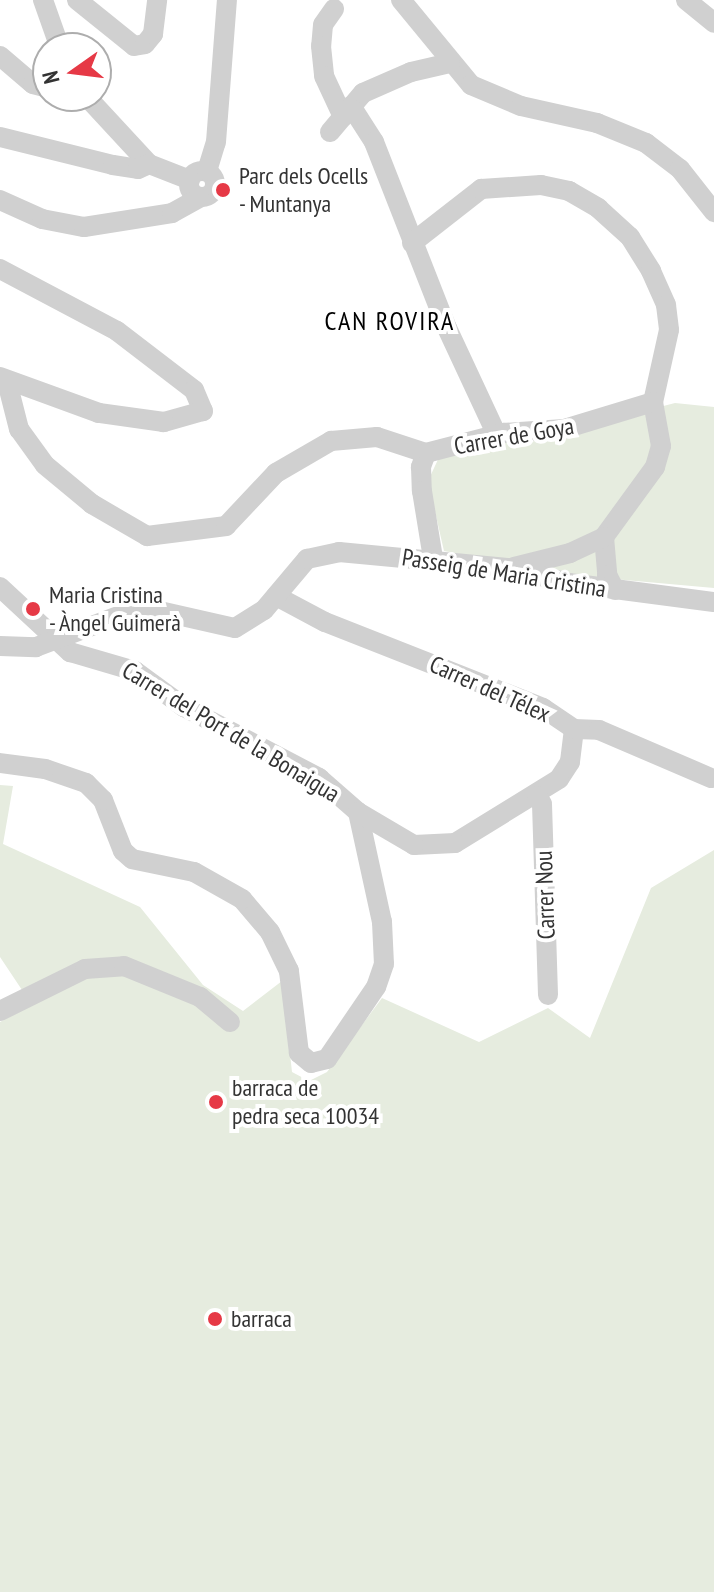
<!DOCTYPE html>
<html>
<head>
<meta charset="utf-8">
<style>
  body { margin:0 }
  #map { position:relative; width:714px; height:1592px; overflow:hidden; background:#fff; font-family:"PT Sans Narrow",sans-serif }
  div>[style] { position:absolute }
  .green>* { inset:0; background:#e6ecdf }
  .minor>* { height:20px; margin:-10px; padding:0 10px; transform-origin:10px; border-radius:10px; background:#d0d0d0 }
  .minor>.ring { margin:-10px; padding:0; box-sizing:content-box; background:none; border:20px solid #d0d0d0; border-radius:50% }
  .dots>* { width:22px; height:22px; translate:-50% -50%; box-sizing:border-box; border:4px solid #fff; border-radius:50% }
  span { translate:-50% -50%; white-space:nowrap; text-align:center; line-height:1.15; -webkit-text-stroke:8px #fff; paint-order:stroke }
  .poi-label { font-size:24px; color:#333 }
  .left { translate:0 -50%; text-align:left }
  .street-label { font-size:24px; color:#333 }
  .neighbourhood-label { font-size:26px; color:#000; letter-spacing:2px }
  .north { position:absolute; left:32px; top:32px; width:80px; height:80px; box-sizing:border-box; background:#fff; border:2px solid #adadad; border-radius:50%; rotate:256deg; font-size:22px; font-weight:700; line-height:32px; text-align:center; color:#333 }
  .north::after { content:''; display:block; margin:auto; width:28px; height:36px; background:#e63946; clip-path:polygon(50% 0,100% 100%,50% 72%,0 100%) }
</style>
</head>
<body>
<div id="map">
  <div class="green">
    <div style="clip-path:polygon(675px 403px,714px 407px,714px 588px,580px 576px,444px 551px,428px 481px,441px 453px,559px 433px)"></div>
    <div style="clip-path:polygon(0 785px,13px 786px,3px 844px,140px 907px,203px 985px,243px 1011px,282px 981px,292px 1072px,309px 1081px,327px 1072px,382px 998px,479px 1042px,548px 1008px,590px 1038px,651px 888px,714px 850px,714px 1592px,0 1592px,0 1022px,32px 1005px,0 957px)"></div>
  </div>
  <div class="minor">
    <div style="left:43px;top:0;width:51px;rotate:70.5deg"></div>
    <div style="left:77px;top:0;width:73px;rotate:38.9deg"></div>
    <div style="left:134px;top:46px;width:11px;rotate:-10deg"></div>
    <div style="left:145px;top:44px;width:13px;rotate:-51deg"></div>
    <div style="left:153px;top:34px;width:34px;rotate:-83deg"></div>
    <div style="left:401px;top:0;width:110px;rotate:50.5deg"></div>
    <div style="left:471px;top:85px;width:54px;rotate:22.8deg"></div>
    <div style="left:521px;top:106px;width:78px;rotate:12.6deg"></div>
    <div style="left:597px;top:123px;width:53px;rotate:22.2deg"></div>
    <div style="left:646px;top:143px;width:43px;rotate:37.4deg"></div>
    <div style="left:680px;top:169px;width:55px;rotate:51.7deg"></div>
    <div style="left:686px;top:0;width:36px;rotate:39deg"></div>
    <div style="left:334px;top:9px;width:19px;rotate:125deg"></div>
    <div style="left:323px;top:25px;width:21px;rotate:95deg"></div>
    <div style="left:321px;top:46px;width:30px;rotate:84deg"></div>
    <div style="left:324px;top:76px;width:45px;rotate:65.1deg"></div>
    <div style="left:0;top:56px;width:43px;rotate:40.3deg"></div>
    <div style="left:33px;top:84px;width:16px;rotate:15deg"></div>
    <div style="left:86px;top:96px;width:93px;rotate:47.2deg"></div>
    <div style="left:149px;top:164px;width:44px;rotate:21.3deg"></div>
    <div style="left:351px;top:106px;width:43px;rotate:57.4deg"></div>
    <div style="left:374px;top:142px;width:200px;rotate:68.6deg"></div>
    <div style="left:447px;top:328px;width:118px;rotate:65deg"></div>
    <div style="left:330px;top:132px;width:51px;rotate:-49.8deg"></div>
    <div style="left:363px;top:93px;width:52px;rotate:-23.6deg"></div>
    <div style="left:411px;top:72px;width:40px;rotate:-13deg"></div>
    <div style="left:0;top:137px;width:116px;rotate:13.9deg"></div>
    <div style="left:113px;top:165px;width:25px;rotate:9deg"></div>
    <div style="left:138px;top:169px;width:12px;rotate:-24deg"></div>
    <div class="ring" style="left:189px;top:171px;width:6px;height:6px"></div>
    <div style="left:207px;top:171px;width:30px;rotate:-73deg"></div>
    <div style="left:216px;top:142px;width:142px;rotate:-85.6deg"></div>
    <div style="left:0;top:200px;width:46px;rotate:24.3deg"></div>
    <div style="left:42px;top:219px;width:43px;rotate:10.8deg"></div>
    <div style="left:84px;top:227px;width:89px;rotate:-9deg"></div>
    <div style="left:172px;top:213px;width:31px;rotate:-29deg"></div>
    <div style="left:412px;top:243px;width:88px;rotate:-38deg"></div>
    <div style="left:481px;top:189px;width:60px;rotate:-3.8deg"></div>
    <div style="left:541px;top:185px;width:29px;rotate:12deg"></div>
    <div style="left:569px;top:191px;width:34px;rotate:30deg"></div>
    <div style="left:598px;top:208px;width:43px;rotate:42.2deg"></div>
    <div style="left:630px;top:237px;width:40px;rotate:58deg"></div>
    <div style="left:651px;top:271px;width:37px;rotate:66deg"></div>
    <div style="left:666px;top:305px;width:25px;rotate:83deg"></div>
    <div style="left:669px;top:330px;width:74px;rotate:102.5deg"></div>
    <div style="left:653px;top:402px;width:45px;rotate:79.7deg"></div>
    <div style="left:661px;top:446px;width:22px;rotate:106deg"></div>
    <div style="left:655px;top:467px;width:87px;rotate:126.1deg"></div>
    <div style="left:604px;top:537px;width:38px;rotate:85deg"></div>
    <div style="left:607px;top:575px;width:17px;rotate:62deg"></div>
    <div style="left:0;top:269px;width:132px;rotate:27.9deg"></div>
    <div style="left:117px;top:331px;width:97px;rotate:37.5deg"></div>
    <div style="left:194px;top:390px;width:23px;rotate:67deg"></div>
    <div style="left:203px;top:411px;width:41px;rotate:164.2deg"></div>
    <div style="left:164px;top:422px;width:66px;rotate:-172.1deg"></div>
    <div style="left:99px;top:413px;width:105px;rotate:-160deg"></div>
    <div style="left:7px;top:382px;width:49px;rotate:75.7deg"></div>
    <div style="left:19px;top:429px;width:44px;rotate:54.2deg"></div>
    <div style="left:45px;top:465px;width:61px;rotate:39.7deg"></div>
    <div style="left:92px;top:504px;width:64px;rotate:30.2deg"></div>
    <div style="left:147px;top:536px;width:80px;rotate:-7.2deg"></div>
    <div style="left:226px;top:526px;width:73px;rotate:-46.7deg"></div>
    <div style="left:276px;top:473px;width:64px;rotate:-30.2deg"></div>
    <div style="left:331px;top:441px;width:46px;rotate:-5deg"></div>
    <div style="left:377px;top:437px;width:52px;rotate:18.1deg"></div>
    <div style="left:426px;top:453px;width:80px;rotate:-14.6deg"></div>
    <div style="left:503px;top:433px;width:61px;rotate:-3.8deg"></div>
    <div style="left:564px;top:429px;width:93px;rotate:-16.9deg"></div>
    <div style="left:426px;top:453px;width:15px;rotate:110deg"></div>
    <div style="left:421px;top:467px;width:24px;rotate:88deg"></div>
    <div style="left:422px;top:491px;width:68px;rotate:80.7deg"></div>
    <div style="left:514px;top:567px;width:58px;rotate:-14deg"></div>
    <div style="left:570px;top:553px;width:38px;rotate:-25deg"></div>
    <div style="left:0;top:587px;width:96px;rotate:42.9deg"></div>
    <div style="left:70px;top:652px;width:68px;rotate:16.3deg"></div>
    <div style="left:135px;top:671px;width:61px;rotate:36.3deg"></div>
    <div style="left:184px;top:707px;width:153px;rotate:27.7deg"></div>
    <div style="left:319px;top:778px;width:52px;rotate:41.1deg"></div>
    <div style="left:358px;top:812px;width:113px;rotate:77.7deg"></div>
    <div style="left:382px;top:922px;width:42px;rotate:87.3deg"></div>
    <div style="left:384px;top:964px;width:24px;rotate:109deg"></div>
    <div style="left:376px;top:987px;width:87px;rotate:124.2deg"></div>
    <div style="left:327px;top:1059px;width:16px;rotate:166deg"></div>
    <div style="left:311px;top:1063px;width:16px;rotate:-140deg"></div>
    <div style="left:299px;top:1053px;width:83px;rotate:-97deg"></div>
    <div style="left:289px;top:971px;width:43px;rotate:-116deg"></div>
    <div style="left:270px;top:932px;width:43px;rotate:-130.3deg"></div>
    <div style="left:242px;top:899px;width:55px;rotate:-150.6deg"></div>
    <div style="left:194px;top:872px;width:63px;rotate:-168.2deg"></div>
    <div style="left:132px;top:859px;width:12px;rotate:-138deg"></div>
    <div style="left:123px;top:851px;width:55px;rotate:-111.4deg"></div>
    <div style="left:103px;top:800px;width:24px;rotate:-135deg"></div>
    <div style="left:86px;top:783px;width:43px;rotate:-161.1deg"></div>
    <div style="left:45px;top:769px;width:45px;rotate:-172.4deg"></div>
    <div style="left:276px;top:596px;width:55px;rotate:28deg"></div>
    <div style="left:325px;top:622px;width:234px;rotate:21.5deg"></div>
    <div style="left:543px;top:708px;width:37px;rotate:34deg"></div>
    <div style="left:574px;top:729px;width:33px;rotate:97deg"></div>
    <div style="left:570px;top:762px;width:20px;rotate:123deg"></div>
    <div style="left:559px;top:779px;width:122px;rotate:148.4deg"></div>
    <div style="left:455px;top:843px;width:41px;rotate:177.2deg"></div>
    <div style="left:414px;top:845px;width:65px;rotate:-149.5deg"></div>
    <div style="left:0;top:646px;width:36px;rotate:2deg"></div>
    <div style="left:36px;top:647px;width:113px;rotate:-20.7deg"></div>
    <div style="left:142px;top:607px;width:95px;rotate:12.7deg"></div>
    <div style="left:235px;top:628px;width:34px;rotate:-32deg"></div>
    <div style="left:264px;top:610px;width:67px;rotate:-49.9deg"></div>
    <div style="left:307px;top:559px;width:33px;rotate:-12deg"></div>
    <div style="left:339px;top:552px;width:169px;rotate:5.4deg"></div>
    <div style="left:507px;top:568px;width:64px;rotate:13.6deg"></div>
    <div style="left:569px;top:583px;width:146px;rotate:7.5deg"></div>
    <div style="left:574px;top:729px;width:25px;rotate:2deg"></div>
    <div style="left:599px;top:730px;width:122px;rotate:23.2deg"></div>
    <div style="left:537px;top:796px;width:9px;rotate:58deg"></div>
    <div style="left:542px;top:804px;width:191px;rotate:88.2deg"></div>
    <div style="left:0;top:1011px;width:95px;rotate:-26.3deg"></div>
    <div style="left:85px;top:969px;width:39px;rotate:-4deg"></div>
    <div style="left:124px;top:966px;width:82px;rotate:22.2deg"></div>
    <div style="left:200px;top:997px;width:39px;rotate:40deg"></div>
  </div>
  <div class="dots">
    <div style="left:223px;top:190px;background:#e63946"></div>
    <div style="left:33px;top:609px;background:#e63946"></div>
    <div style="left:216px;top:1102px;background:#e63946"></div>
    <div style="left:215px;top:1319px;background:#e63946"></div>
  </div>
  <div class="poi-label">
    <span class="left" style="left:239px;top:190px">Parc dels Ocells<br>- Muntanya</span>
    <span class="left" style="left:49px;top:609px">Maria Cristina<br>- Àngel Guimerà</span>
    <span class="left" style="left:232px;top:1102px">barraca de<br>pedra seca 10034</span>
    <span class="left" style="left:231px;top:1319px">barraca</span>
  </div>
  <div class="street-label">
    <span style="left:514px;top:436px;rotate:-10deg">Carrer de Goya</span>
    <span style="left:504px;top:573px;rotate:9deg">Passeig de Maria Cristina</span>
    <span style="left:490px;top:689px;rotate:24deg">Carrer del Télex</span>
    <span style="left:231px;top:732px;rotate:31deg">Carrer del Port de la Bonaigua</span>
    <span style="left:545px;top:895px;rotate:-92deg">Carrer Nou</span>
  </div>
  <div class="neighbourhood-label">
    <span style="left:390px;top:321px">CAN ROVIRA</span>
  </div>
  <div class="north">N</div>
</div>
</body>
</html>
